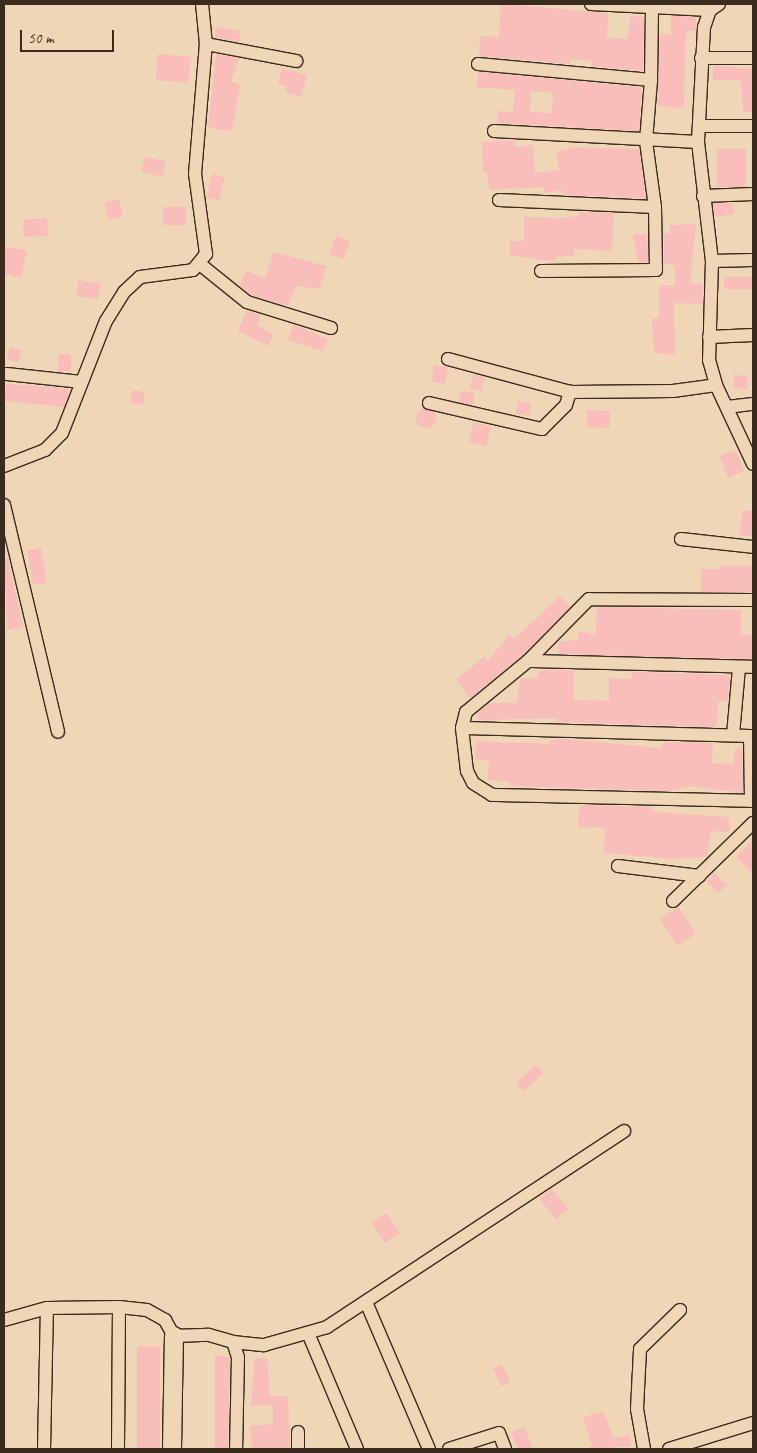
<!DOCTYPE html>
<html>
<head>
<meta charset="utf-8">
<style>
  body { margin:0 }
  #map { position:relative; width:757px; height:1453px; overflow:hidden; background:#eed6b6; font-family:Caveat,sans-serif }
  div>[style] { position:absolute }
  .building>* { inset:0; background:#f9bdba; transform-origin:0 0 }
  .round { border-radius:50% }
  .roads { filter:drop-shadow(1px 0 #3b2a1e) drop-shadow(-1px 0 #3b2a1e) drop-shadow(0 1px #3b2a1e) drop-shadow(0 -1px #3b2a1e) }
  .street>* { height:12px; margin:-6px; padding:0 6px; transform-origin:6px; border-radius:6px; background:#eed6b6 }
  .secondary>* { height:18px; margin:-9px; padding:0 9px; transform-origin:9px; border-radius:9px; background:#eed6b6 }
  span { translate:-50% -50%; white-space:nowrap; text-align:center; line-height:1.15; -webkit-text-stroke:5px #eed6b6; paint-order:stroke }
  .frame { position:absolute; inset:0; border:5px solid #3b2a1e; pointer-events:none }
  .scale { position:absolute; left:20px; top:30px; width:94px; height:22px; box-sizing:border-box; border:2px solid #3b2a1e; border-top:0; padding-left:6px; font-size:15px; line-height:18px; white-space:nowrap; color:#3b2a1e; -webkit-text-stroke:4px #eed6b6; paint-order:stroke }
</style>
</head>
<body>
<div id="map">
  <div class="building">
    <div style="clip-path:polygon(501px 4px,608px 13px,607px 38px,628px 39px,630px 16px,644px 17px,643px 71px,592px 66px,592px 61px,570px 59px,570px 64px,479px 56px,480px 36px,499px 37px)"></div>
    <div style="clip-path:polygon(671px 16px,696px 17px,696px 31px,687px 31px,685px 47px,684px 108px,657px 106px,660px 34px,671px 35px)"></div>
    <div style="clip-path:polygon(216px 27px,240px 31px,239px 42px,215px 37px)"></div>
    <div style="left:158px;top:54px;width:33px;height:26px;rotate:5deg"></div>
    <div style="clip-path:polygon(216px 54px,239px 58px,231px 82px,240px 84px,232px 131px,208px 128px)"></div>
    <div style="clip-path:polygon(713px 66px,753px 69px,753px 112px,743px 112px,741px 80px,713px 80px)"></div>
    <div style="clip-path:polygon(282px 68px,307px 75px,301px 97px,285px 92px,287px 86px,278px 84px)"></div>
    <div style="clip-path:polygon(evenodd,479px 72px,642px 87px,639px 131px,497px 123px,498px 111px,513px 112px,515px 90px,476px 87px,479px 72px,531px 91px,553px 93px,552px 113px,530px 112px,531px 91px)"></div>
    <div style="clip-path:polygon(514px 140px,515px 147px,533px 145px,535px 173px,559px 170px,556px 152px,573px 147px,639px 149px,646px 198px,563px 195px,562px 190px,545px 193px,544px 187px,490px 190px,487px 172px,483px 172px,482px 142px)"></div>
    <div style="left:717px;top:149px;width:29px;height:38px"></div>
    <div style="left:144px;top:157px;width:22px;height:16px;rotate:10deg"></div>
    <div style="left:212px;top:174px;width:13px;height:24px;rotate:13deg"></div>
    <div style="left:119px;top:199px;width:18px;height:15px;rotate:77deg"></div>
    <div style="clip-path:polygon(732px 203px,734px 214px,715px 217px,713px 204px)"></div>
    <div style="left:163px;top:207px;width:23px;height:18px"></div>
    <div style="clip-path:polygon(579px 212px,614px 213px,612px 251px,574px 249px,574px 256px,556px 256px,556px 262px,510px 255px,510px 241px,524px 241px,524px 217px,560px 218px,579px 216px)"></div>
    <div style="left:47px;top:218px;width:18px;height:24px;rotate:87deg"></div>
    <div style="clip-path:polygon(696px 224px,690px 283px,703px 284px,703px 304px,674px 303px,675px 355px,654px 353px,652px 319px,659px 318px,659px 285px,675px 286px,675px 266px,664px 263px,664px 233px,670px 233px,670px 225px)"></div>
    <div style="clip-path:polygon(633px 234px,647px 234px,648px 262px,638px 262px)"></div>
    <div style="left:336px;top:236px;width:15px;height:19px;rotate:20deg"></div>
    <div style="clip-path:polygon(4px 246px,27px 251px,21px 278px,4px 274px)"></div>
    <div style="clip-path:polygon(273px 252px,326px 266px,320px 289px,296px 286px,288px 306px,251px 295px,240px 286px,246px 271px,265px 279px)"></div>
    <div style="left:724px;top:277px;width:29px;height:12px"></div>
    <div style="left:79px;top:280px;width:22px;height:16px;rotate:10deg"></div>
    <div style="clip-path:polygon(247px 311px,261px 315px,257px 325px,273px 335px,268px 346px,238px 331px)"></div>
    <div style="clip-path:polygon(294px 325px,328px 339px,323px 351px,288px 340px)"></div>
    <div style="left:10px;top:347px;width:12px;height:13px;rotate:14deg"></div>
    <div style="left:58px;top:354px;width:13px;height:17px"></div>
    <div style="left:434px;top:365px;width:14px;height:17px;rotate:8deg"></div>
    <div style="left:474px;top:374px;width:11px;height:15px;rotate:15deg"></div>
    <div style="left:734px;top:375px;width:14px;height:13px;rotate:4deg"></div>
    <div style="clip-path:polygon(6px 384px,57px 387px,70px 390px,64px 407px,4px 401px)"></div>
    <div style="left:132px;top:390px;width:13px;height:13px;rotate:9deg"></div>
    <div style="clip-path:polygon(460px 391px,474px 392px,473px 405px,459px 402px)"></div>
    <div style="left:518px;top:401px;width:13px;height:13px;rotate:9deg"></div>
    <div class="round" style="left:416px;top:408px;width:20px;height:20px"></div>
    <div style="left:587px;top:410px;width:23px;height:17px;rotate:2deg"></div>
    <div style="left:474px;top:422px;width:18px;height:20px;rotate:16deg"></div>
    <div style="left:736px;top:450px;width:23px;height:17px;rotate:70deg"></div>
    <div style="clip-path:polygon(743px 510px,753px 511px,753px 536px,740px 535px)"></div>
    <div style="left:41px;top:548px;width:35px;height:14px;rotate:80deg"></div>
    <div style="clip-path:polygon(8px 558px,23px 627px,7px 630px,4px 559px)"></div>
    <div style="clip-path:polygon(720px 566px,753px 566px,753px 592px,701px 592px,701px 569px,720px 569px)"></div>
    <div style="clip-path:polygon(560px 596px,570px 607px,523px 655px,470px 698px,456px 680px,484px 656px,488px 661px,509px 635px,514px 639px)"></div>
    <div style="clip-path:polygon(597px 607px,741px 610px,741px 634px,753px 634px,753px 659px,558px 654px,558px 642px,578px 640px,578px 631px,596px 635px)"></div>
    <div style="clip-path:polygon(557px 670px,574px 670px,574px 700px,609px 701px,609px 678px,632px 679px,632px 672px,730px 675px,728px 702px,718px 702px,717px 727px,557px 722px,557px 718px,478px 720px,478px 713px,490px 703px,517px 703px,520px 678px,538px 678px,538px 671px)"></div>
    <div style="clip-path:polygon(566px 739px,661px 748px,664px 742px,713px 743px,712px 763px,734px 764px,735px 748px,742px 749px,743px 793px,690px 786px,671px 791px,510px 786px,510px 782px,488px 780px,489px 760px,475px 759px,476px 741px,550px 744px,551px 740px)"></div>
    <div style="clip-path:polygon(583px 805px,652px 807px,652px 812px,729px 817px,729px 832px,711px 831px,707px 857px,672px 859px,604px 853px,605px 828px,578px 827px,579px 808px)"></div>
    <div style="clip-path:polygon(753px 840px,753px 874px,736px 857px)"></div>
    <div style="left:715px;top:873px;width:17px;height:12px;rotate:45deg"></div>
    <div style="left:678px;top:907px;width:32px;height:22px;rotate:56deg"></div>
    <div style="left:536px;top:1065px;width:11px;height:27px;rotate:49deg"></div>
    <div style="left:552px;top:1189px;width:26px;height:16px;rotate:51deg"></div>
    <div style="left:386px;top:1213px;width:24px;height:18px;rotate:54deg"></div>
    <div style="left:137px;top:1346px;width:23px;height:103px"></div>
    <div style="clip-path:polygon(215px 1355px,230px 1358px,228px 1449px,215px 1449px)"></div>
    <div style="clip-path:polygon(255px 1358px,267px 1358px,270px 1396px,288px 1396px,290px 1449px,252px 1449px,250px 1426px,273px 1424px,273px 1406px,251px 1406px)"></div>
    <div style="left:502px;top:1364px;width:20px;height:10px;rotate:66deg"></div>
    <div style="clip-path:polygon(603px 1411px,614px 1439px,629px 1435px,632px 1446px,588px 1449px,592px 1445px,583px 1418px)"></div>
    <div style="clip-path:polygon(524px 1427px,533px 1449px,518px 1449px,511px 1432px)"></div>
  </div>
  <div class="roads">
    <div class="street">
      <div style="left:591px;top:4px;width:119px;rotate:2.9deg"></div>
      <div style="left:719px;top:4px;width:11px;rotate:146deg"></div>
      <div style="left:710px;top:10px;width:18px;rotate:109deg"></div>
      <div style="left:704px;top:27px;width:115px;rotate:93deg"></div>
      <div style="left:698px;top:142px;width:120px;rotate:83.3deg"></div>
      <div style="left:712px;top:261px;width:99px;rotate:91.7deg"></div>
      <div style="left:709px;top:360px;width:26px;rotate:74deg"></div>
      <div style="left:716px;top:385px;width:87px;rotate:64.9deg"></div>
      <div style="left:206px;top:44px;width:92px;rotate:10.7deg"></div>
      <div style="left:701px;top:58px;width:52px"></div>
      <div style="left:478px;top:64px;width:174px;rotate:5.3deg"></div>
      <div style="left:651px;top:80px;width:74px;rotate:-89.2deg"></div>
      <div style="left:700px;top:126px;width:53px"></div>
      <div style="left:494px;top:131px;width:204px;rotate:3.1deg"></div>
      <div style="left:703px;top:196px;width:50px;rotate:-2.3deg"></div>
      <div style="left:499px;top:200px;width:156px;rotate:2.6deg"></div>
      <div style="left:655px;top:207px;width:67px;rotate:-97.8deg"></div>
      <div style="left:646px;top:141px;width:61px;rotate:-85.3deg"></div>
      <div style="left:712px;top:261px;width:41px;rotate:-1.4deg"></div>
      <div style="left:201px;top:265px;width:59px;rotate:38.8deg"></div>
      <div style="left:247px;top:302px;width:88px;rotate:17.2deg"></div>
      <div style="left:541px;top:271px;width:115px;rotate:-0.5deg"></div>
      <div style="left:656px;top:270px;width:63px;rotate:-90.9deg"></div>
      <div style="left:709px;top:337px;width:44px;rotate:-2.6deg"></div>
      <div style="left:448px;top:359px;width:126px;rotate:15.1deg"></div>
      <div style="left:7px;top:374px;width:75px;rotate:6.1deg"></div>
      <div style="left:429px;top:403px;width:116px;rotate:13deg"></div>
      <div style="left:542px;top:429px;width:34px;rotate:-45deg"></div>
      <div style="left:566px;top:405px;width:14px;rotate:-73deg"></div>
      <div style="left:570px;top:392px;width:103px;rotate:-0.6deg"></div>
      <div style="left:673px;top:391px;width:43px;rotate:-7.9deg"></div>
      <div style="left:727px;top:407px;width:26px;rotate:-7deg"></div>
      <div style="left:4px;top:466px;width:44px;rotate:-21.3deg"></div>
      <div style="left:45px;top:450px;width:24px;rotate:-45deg"></div>
      <div style="left:62px;top:433px;width:120px;rotate:-68.6deg"></div>
      <div style="left:106px;top:321px;width:34px;rotate:-58deg"></div>
      <div style="left:124px;top:292px;width:22px;rotate:-43deg"></div>
      <div style="left:140px;top:277px;width:53px;rotate:-7.5deg"></div>
      <div style="left:193px;top:270px;width:21px;rotate:-51deg"></div>
      <div style="left:206px;top:254px;width:81px;rotate:-97.8deg"></div>
      <div style="left:195px;top:174px;width:130px;rotate:-85.2deg"></div>
      <div style="left:206px;top:44px;width:40px;rotate:-95.7deg"></div>
      <div style="left:4px;top:505px;width:233px;rotate:76.6deg"></div>
      <div style="left:681px;top:539px;width:72px;rotate:6.3deg"></div>
      <div style="left:753px;top:600px;width:164px;rotate:-179.7deg"></div>
      <div style="left:589px;top:599px;width:87px;rotate:134.5deg"></div>
      <div style="left:528px;top:661px;width:80px;rotate:140.6deg"></div>
      <div style="left:466px;top:712px;width:16px;rotate:104deg"></div>
      <div style="left:462px;top:728px;width:43px;rotate:83.4deg"></div>
      <div style="left:467px;top:771px;width:13px;rotate:63deg"></div>
      <div style="left:473px;top:783px;width:22px;rotate:32deg"></div>
      <div style="left:492px;top:795px;width:261px;rotate:1.3deg"></div>
      <div style="left:528px;top:661px;width:225px;rotate:1.5deg"></div>
      <div style="left:462px;top:728px;width:291px;rotate:1.6deg"></div>
      <div style="left:733px;top:735px;width:67px;rotate:-84.9deg"></div>
      <div style="left:750px;top:736px;width:65px;rotate:89.1deg"></div>
      <div style="left:618px;top:866px;width:82px;rotate:7deg"></div>
      <div style="left:673px;top:901px;width:112px;rotate:-44.3deg"></div>
      <div style="left:366px;top:1302px;width:160px;rotate:66.8deg"></div>
      <div style="left:4px;top:1320px;width:45px;rotate:-15.6deg"></div>
      <div style="left:47px;top:1308px;width:72px;rotate:-0.8deg"></div>
      <div style="left:119px;top:1307px;width:28px;rotate:6deg"></div>
      <div style="left:147px;top:1310px;width:21px;rotate:29deg"></div>
      <div style="left:165px;top:1320px;width:18px;rotate:61deg"></div>
      <div style="left:174px;top:1336px;width:35px;rotate:-2deg"></div>
      <div style="left:209px;top:1335px;width:25px;rotate:16deg"></div>
      <div style="left:233px;top:1342px;width:16px;rotate:72deg"></div>
      <div style="left:238px;top:1357px;width:92px;rotate:91.2deg"></div>
      <div style="left:308px;top:1333px;width:126px;rotate:67.1deg"></div>
      <div style="left:233px;top:1342px;width:31px;rotate:6deg"></div>
      <div style="left:264px;top:1345px;width:66px;rotate:-15.9deg"></div>
      <div style="left:327px;top:1327px;width:356px;rotate:-33.4deg"></div>
      <div style="left:44px;top:1449px;width:141px;rotate:-88.8deg"></div>
      <div style="left:118px;top:1449px;width:142px;rotate:-89.6deg"></div>
      <div style="left:298px;top:1449px;width:17px;rotate:-90deg"></div>
      <div style="left:449px;top:1449px;width:52px;rotate:-17.7deg"></div>
      <div style="left:499px;top:1433px;width:17px;rotate:69deg"></div>
      <div style="left:644px;top:1449px;width:41px;rotate:-99.9deg"></div>
      <div style="left:637px;top:1409px;width:60px;rotate:-87.1deg"></div>
      <div style="left:640px;top:1349px;width:56px;rotate:-44.3deg"></div>
      <div style="left:669px;top:1449px;width:88px;rotate:-17.2deg"></div>
    </div>
    <div class="secondary">
      <div style="left:172px;top:1449px;width:113px;rotate:-89deg"></div>
    </div>
  </div>
  <div class="frame"></div>
  <div class="scale">50 m</div>
</div>
</body>
</html>
